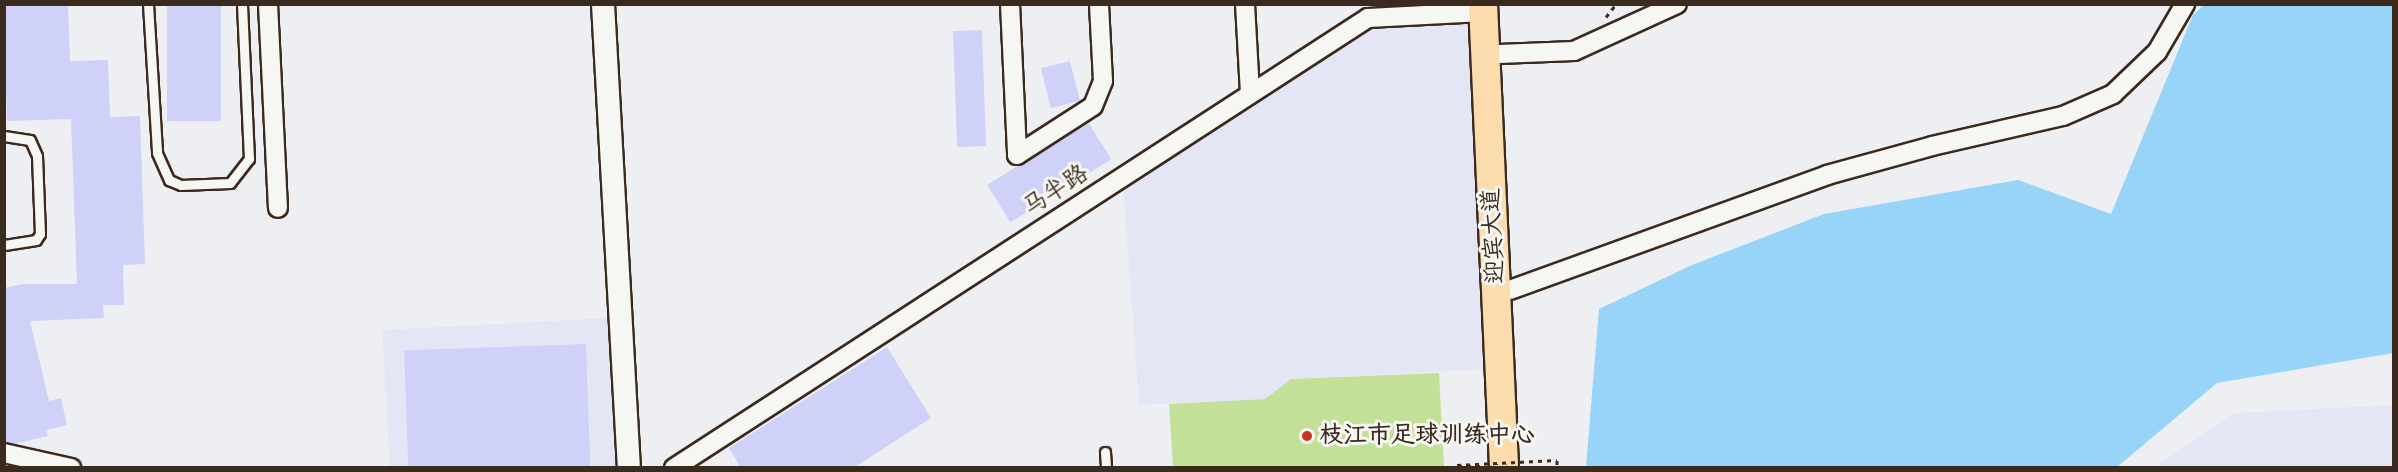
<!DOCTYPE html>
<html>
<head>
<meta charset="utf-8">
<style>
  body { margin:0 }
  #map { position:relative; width:2398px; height:472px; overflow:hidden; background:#eeeff3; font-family:Mynerve,"LXGW WenKai TC",sans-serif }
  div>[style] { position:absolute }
  .built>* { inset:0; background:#e5e6f5; transform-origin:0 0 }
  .green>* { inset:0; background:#c3e098 }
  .water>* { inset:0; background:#98d3f8 }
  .building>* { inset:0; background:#d0d1f9; transform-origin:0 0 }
  .path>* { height:3px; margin-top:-1.5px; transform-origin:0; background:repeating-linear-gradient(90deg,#3b2a1e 0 4.5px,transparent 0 9px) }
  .roads { filter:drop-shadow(2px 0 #3b2a1e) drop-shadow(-2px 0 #3b2a1e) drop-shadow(0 2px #3b2a1e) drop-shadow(0 -2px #3b2a1e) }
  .service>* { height:9px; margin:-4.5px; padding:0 4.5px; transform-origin:4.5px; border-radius:4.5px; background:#f6f6f2 }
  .minor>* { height:18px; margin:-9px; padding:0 9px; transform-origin:9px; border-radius:9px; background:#f6f6f2 }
  .tertiary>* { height:22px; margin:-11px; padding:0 11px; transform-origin:11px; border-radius:11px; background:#f6f6f2 }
  .primary>* { height:28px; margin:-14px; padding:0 14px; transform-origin:14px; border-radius:14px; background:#fcdcac }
  .path-bridge>* { height:3px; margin-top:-1.5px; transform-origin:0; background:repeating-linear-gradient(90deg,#3b2a1e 0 4.5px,transparent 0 9px) }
  .dots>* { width:16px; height:16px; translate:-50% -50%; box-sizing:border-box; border:3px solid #f6f6f2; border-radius:50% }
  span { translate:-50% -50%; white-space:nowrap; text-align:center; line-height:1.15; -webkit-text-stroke:6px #f6f6f2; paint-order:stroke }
  .street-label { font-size:24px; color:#3b2a1e }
  .poi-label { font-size:24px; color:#3b2a1e; font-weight:700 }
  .left { translate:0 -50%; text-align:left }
  .frame { position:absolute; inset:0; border:6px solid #3b2a1e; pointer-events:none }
</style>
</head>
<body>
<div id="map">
  <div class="built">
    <div style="clip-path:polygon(1473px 22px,1490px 369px,1291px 379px,1265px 399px,1139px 405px,1123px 184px,1373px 27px)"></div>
    <div style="left:609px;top:318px;width:149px;height:227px;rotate:87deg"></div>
    <div style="clip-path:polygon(2393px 405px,2393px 467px,2155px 467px,2235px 413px)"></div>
  </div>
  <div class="green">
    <div style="clip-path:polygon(1439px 373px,1444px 467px,1173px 467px,1169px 404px,1265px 399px,1291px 379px)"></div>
  </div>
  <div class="water">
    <div style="clip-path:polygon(2204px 5px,2393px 5px,2393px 353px,2217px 383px,2117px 467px,1586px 467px,1599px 309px,1692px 265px,1824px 214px,2018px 180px,2111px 214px,2193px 15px)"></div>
  </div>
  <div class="building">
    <div style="clip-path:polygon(4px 4px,68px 4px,70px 61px,108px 60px,110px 117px,140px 116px,145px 264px,123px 265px,124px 305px,103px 305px,104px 318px,30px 321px,49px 401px,61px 398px,67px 425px,46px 430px,48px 436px,14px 444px,4px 442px,4px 288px,22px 284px,77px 284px,71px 119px,7px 121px)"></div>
    <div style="left:167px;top:4px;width:54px;height:117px"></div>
    <div style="left:982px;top:30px;width:116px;height:29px;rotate:88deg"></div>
    <div style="left:1070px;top:61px;width:41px;height:30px;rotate:76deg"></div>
    <div style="left:1088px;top:122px;width:44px;height:119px;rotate:58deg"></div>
    <div style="left:586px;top:344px;width:124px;height:182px;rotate:88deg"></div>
    <div style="clip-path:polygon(887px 347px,931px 418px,853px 468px,741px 468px,729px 448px)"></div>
  </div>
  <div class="path">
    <div style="left:1606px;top:17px;width:16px;rotate:-52deg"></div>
    <div style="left:1557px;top:460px;width:8px;rotate:90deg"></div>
    <div style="left:1457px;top:465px;width:3px;rotate:72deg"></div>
  </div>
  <div class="roads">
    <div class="service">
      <div style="left:148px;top:4px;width:149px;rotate:86.5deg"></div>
      <div style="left:157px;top:153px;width:30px;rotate:66deg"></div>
      <div style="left:169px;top:180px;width:13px;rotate:23deg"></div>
      <div style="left:181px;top:185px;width:49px;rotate:-2.3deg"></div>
      <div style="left:230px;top:183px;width:31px;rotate:-52deg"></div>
      <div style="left:249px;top:159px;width:155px;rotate:-92.6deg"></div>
      <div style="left:4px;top:136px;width:26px;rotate:9deg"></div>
      <div style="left:30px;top:140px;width:17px;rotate:66deg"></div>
      <div style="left:37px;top:156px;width:78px;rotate:87.8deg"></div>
      <div style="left:40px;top:234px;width:7px;rotate:124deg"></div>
      <div style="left:36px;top:240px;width:32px;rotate:171deg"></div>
      <div style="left:1105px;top:452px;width:16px;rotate:86deg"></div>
    </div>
    <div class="minor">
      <div style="left:268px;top:4px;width:204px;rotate:87.2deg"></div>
      <div style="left:1010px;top:4px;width:151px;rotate:87.3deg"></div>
      <div style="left:1245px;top:4px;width:90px;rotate:86.8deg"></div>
      <div style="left:1499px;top:54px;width:75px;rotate:-2.3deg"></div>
      <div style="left:1574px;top:51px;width:113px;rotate:-24.5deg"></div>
      <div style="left:1017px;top:155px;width:90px;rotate:-32.8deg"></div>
      <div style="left:1093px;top:106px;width:27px;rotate:-68deg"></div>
      <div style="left:1103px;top:81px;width:77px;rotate:-93deg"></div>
      <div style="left:1510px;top:290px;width:337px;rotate:-19.9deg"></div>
      <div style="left:1827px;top:175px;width:109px;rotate:-15.4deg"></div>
      <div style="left:1932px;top:146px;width:134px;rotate:-12.9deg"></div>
      <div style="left:2063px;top:116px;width:55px;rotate:-23.7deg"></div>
      <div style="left:2113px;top:94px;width:61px;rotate:-43.7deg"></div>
      <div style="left:2157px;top:52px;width:56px;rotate:-59.7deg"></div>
      <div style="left:4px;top:453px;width:69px;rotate:12.6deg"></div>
      <div style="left:674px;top:468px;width:827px;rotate:-32.96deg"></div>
      <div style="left:1368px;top:18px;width:115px;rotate:-3deg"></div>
    </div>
    <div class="tertiary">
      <div style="left:603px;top:4px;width:465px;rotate:86.8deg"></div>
    </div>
    <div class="primary">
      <div style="left:1483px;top:4px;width:464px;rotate:87.4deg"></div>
    </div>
  </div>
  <div class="path-bridge">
    <div style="left:1457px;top:465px;width:100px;rotate:-2.9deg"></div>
  </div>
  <div class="dots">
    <div style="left:1307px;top:436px;background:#c8321e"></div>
  </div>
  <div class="street-label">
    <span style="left:1056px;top:191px;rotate:-33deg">马半路</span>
    <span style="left:1494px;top:236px;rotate:-93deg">迎宾大道</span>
  </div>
  <div class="poi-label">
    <span class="left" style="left:1319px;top:436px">枝江市足球训练中心</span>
  </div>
  <div class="frame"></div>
</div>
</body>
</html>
